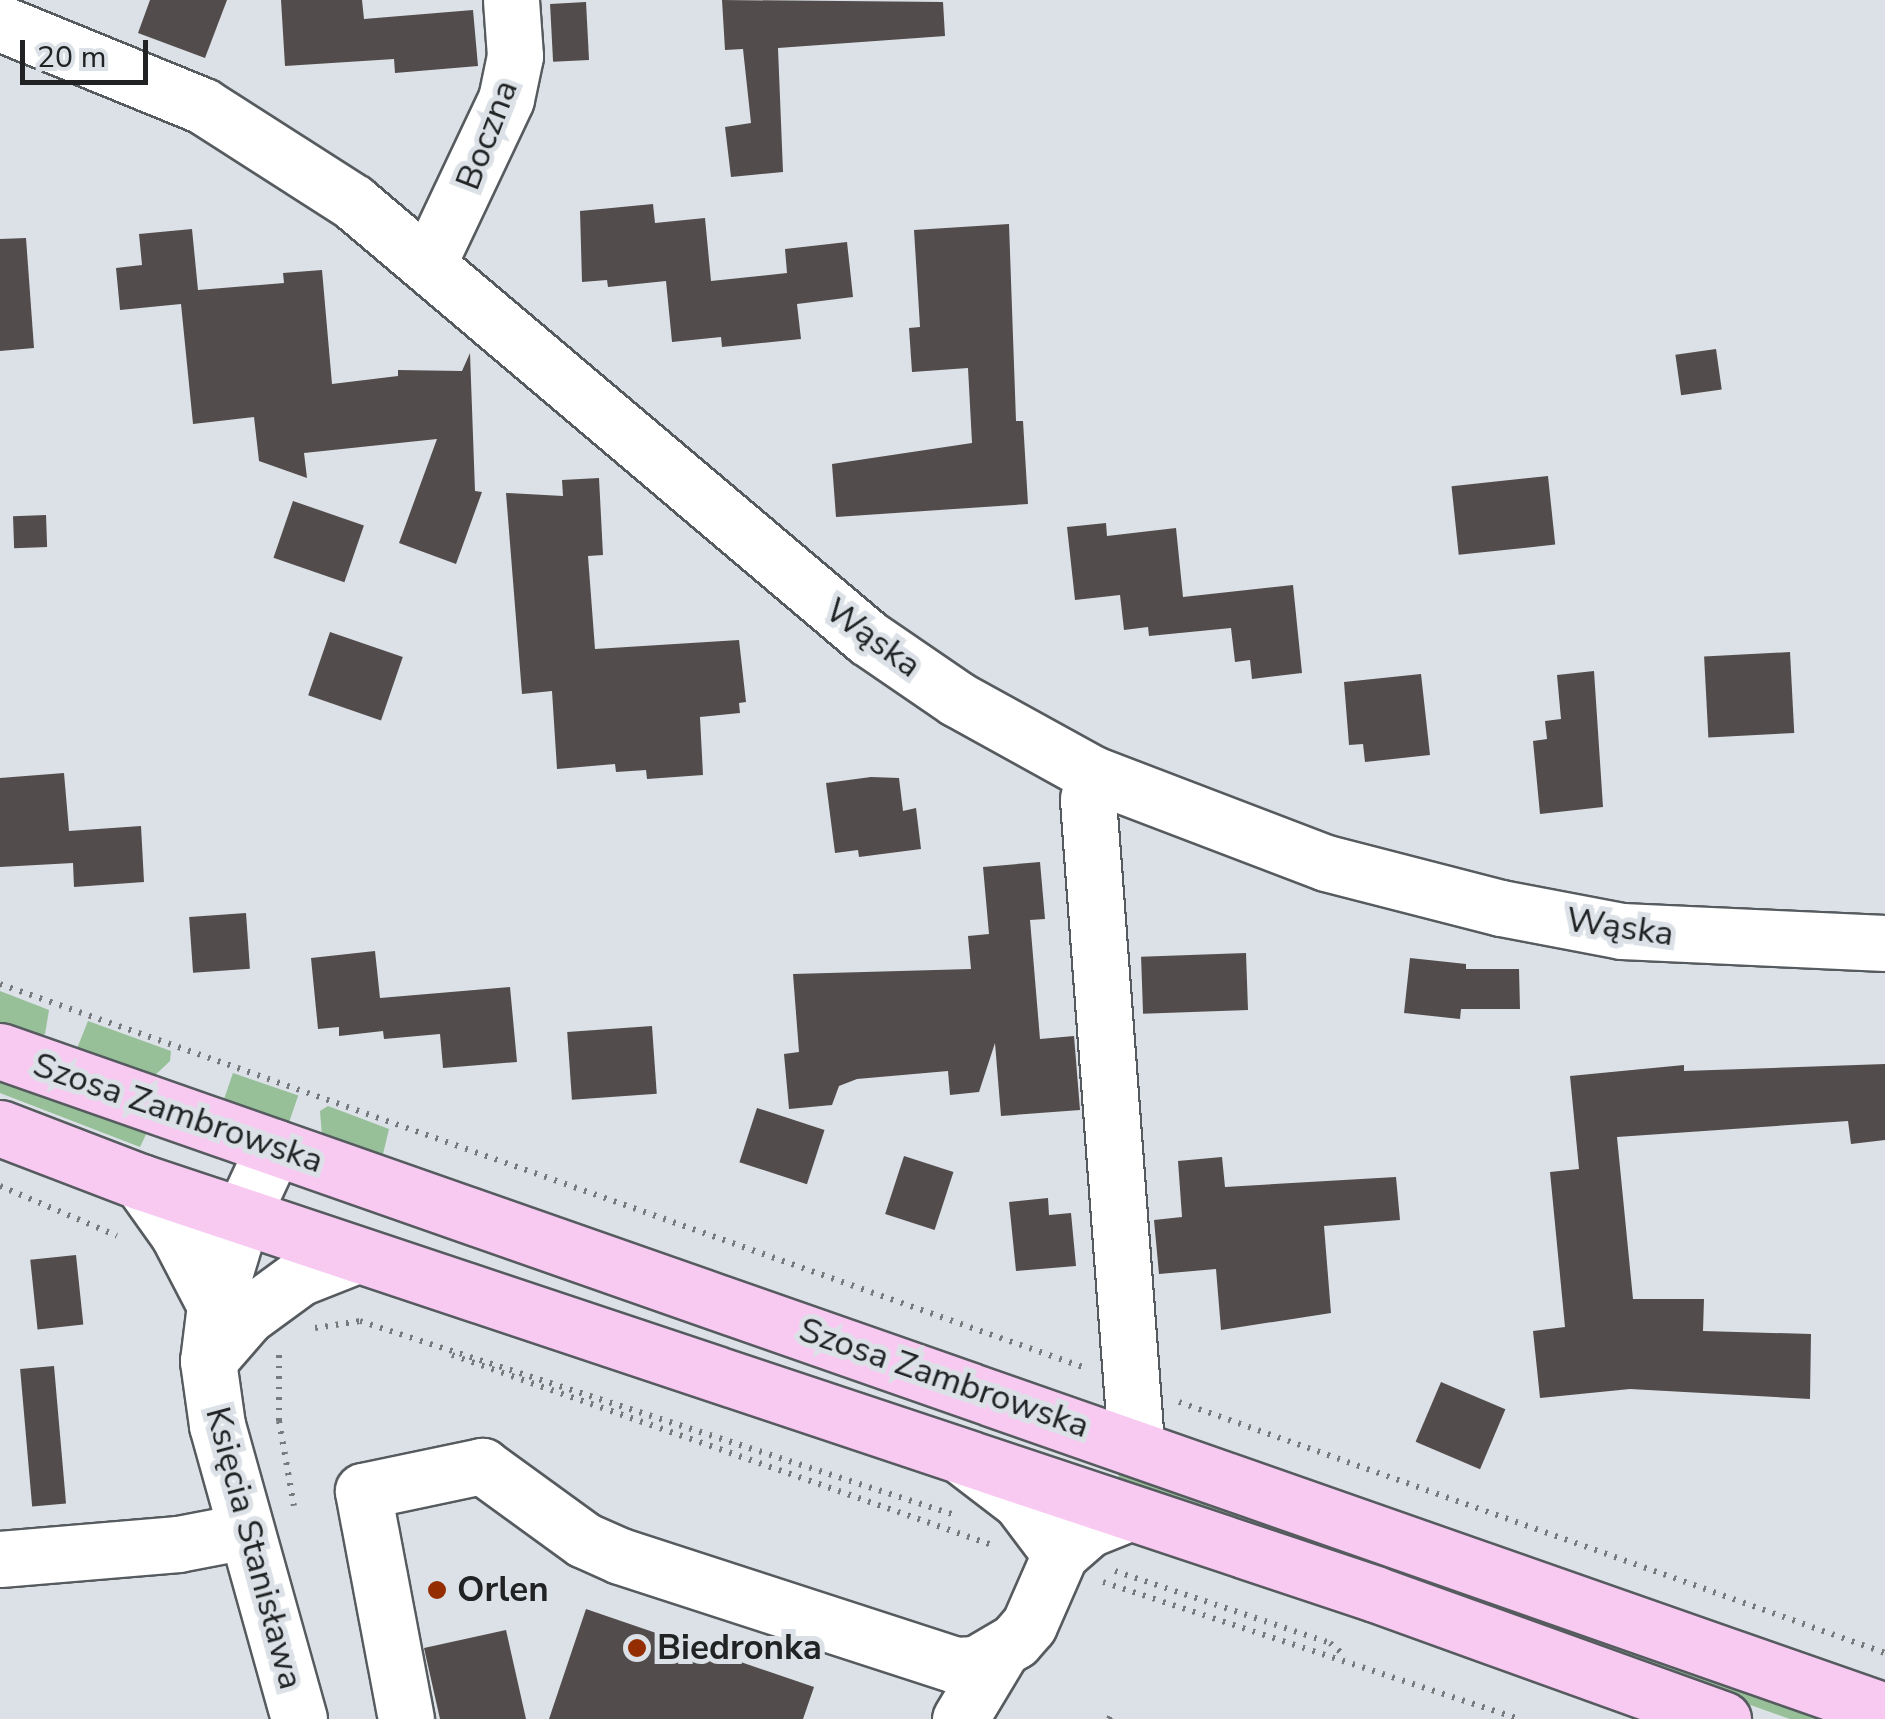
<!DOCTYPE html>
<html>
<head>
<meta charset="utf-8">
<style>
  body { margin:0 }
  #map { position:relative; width:1885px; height:1719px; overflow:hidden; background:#dbe1e6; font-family:"Nunito Sans",sans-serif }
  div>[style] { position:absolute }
  .green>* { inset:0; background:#97bf98; transform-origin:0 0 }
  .building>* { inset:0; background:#534c4c; transform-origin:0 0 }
  .path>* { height:6px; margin-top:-3px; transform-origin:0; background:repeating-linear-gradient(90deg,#767a7d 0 2.5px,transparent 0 10.5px) }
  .roads { filter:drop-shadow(2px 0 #565b5f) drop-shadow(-2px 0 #565b5f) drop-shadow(0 2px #565b5f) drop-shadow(0 -2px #565b5f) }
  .minor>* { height:55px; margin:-27.5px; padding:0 27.5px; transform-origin:27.5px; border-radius:27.5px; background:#fff }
  .major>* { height:55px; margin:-27.5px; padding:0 27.5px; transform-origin:27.5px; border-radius:27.5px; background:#f8caf2 }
  .dots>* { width:28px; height:28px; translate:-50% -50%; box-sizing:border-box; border:5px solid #dbe1e6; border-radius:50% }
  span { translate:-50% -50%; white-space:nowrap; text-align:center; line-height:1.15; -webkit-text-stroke:10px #dbe1e6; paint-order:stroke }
  .street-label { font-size:35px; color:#202224 }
  .poi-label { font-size:35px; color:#202224; font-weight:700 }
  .left { translate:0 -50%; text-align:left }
  .scale { position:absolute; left:20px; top:40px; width:128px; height:45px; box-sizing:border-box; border:5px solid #202224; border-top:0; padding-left:12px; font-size:30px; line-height:35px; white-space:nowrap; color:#202224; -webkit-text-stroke:8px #dbe1e6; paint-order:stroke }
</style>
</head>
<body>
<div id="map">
  <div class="green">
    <div style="clip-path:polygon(0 991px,49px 1010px,45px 1034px,37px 1038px,0 1025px)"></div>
    <div style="clip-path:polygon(88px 1021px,171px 1051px,170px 1061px,153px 1077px,76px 1051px)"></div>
    <div style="left:233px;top:1073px;width:69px;height:31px;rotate:19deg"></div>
    <div style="clip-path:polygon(0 1075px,150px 1126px,140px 1147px,0 1093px)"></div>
    <div style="clip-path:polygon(328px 1106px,389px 1129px,383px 1154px,322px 1136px,320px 1111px)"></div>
    <div style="clip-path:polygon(1116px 1466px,1832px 1719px,1790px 1719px,1120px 1481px)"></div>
  </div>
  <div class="building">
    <div style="clip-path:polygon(150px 0,227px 0,205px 58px,138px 33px)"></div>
    <div style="clip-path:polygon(281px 0,362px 0,364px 19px,473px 10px,478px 66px,395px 73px,394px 59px,285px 66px)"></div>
    <div style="clip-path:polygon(722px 0,943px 2px,945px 36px,778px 48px,783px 172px,731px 177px,725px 127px,751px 123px,743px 49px,725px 50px)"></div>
    <div style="left:586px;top:2px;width:58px;height:36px;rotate:87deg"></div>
    <div style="clip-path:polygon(653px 204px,655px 223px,705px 218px,711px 281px,787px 273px,785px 249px,847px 242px,853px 297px,797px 304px,801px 339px,722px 347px,721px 337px,672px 342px,666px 281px,608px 287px,607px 280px,582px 282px,580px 211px)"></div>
    <div style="clip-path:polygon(1009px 224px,1016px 421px,1023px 421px,1028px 504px,836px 517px,832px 464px,972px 443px,968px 368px,912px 372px,909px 328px,920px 327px,914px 230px)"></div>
    <div style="clip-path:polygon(192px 229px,198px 290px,284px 283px,283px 273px,322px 270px,332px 384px,398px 376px,398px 370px,462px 371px,470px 353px,475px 491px,482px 492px,456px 564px,399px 543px,437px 439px,304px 453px,307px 478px,259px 461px,254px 417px,193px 424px,181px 304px,120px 310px,116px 268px,142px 265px,139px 234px)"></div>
    <div style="clip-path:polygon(26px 238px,34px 348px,0 351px,0 239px)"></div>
    <div style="left:1716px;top:349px;width:41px;height:41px;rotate:82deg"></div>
    <div style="left:1548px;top:476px;width:69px;height:97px;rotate:84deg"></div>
    <div style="clip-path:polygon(599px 478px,603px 555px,588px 556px,595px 649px,739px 640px,746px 702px,739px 703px,740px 713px,700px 717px,703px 775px,647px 779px,646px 770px,616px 772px,615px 764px,557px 769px,552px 691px,522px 694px,506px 493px,563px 496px,562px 480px)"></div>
    <div style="left:293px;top:501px;width:75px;height:60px;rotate:19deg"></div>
    <div style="left:46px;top:515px;width:32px;height:33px;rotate:88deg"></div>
    <div style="clip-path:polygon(1106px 523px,1107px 536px,1176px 528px,1183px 597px,1293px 585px,1302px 673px,1252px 679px,1250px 660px,1235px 662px,1231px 628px,1149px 636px,1148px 627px,1124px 630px,1120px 595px,1075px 600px,1067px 527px)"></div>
    <div style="left:330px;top:632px;width:77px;height:67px;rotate:19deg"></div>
    <div style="left:1790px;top:652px;width:81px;height:86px;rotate:87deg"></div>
    <div style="clip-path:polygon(1594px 671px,1603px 807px,1540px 814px,1533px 741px,1547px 739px,1545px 721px,1561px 719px,1557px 675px)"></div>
    <div style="clip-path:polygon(1421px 674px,1430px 755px,1365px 762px,1363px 744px,1349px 745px,1344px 682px)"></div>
    <div style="clip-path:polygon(64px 773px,69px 831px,141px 826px,144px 882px,74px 887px,73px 863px,0 867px,0 778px)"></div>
    <div style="clip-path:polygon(871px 777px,899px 778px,903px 811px,916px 808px,921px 849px,859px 857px,858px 850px,835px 853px,826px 783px)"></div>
    <div style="clip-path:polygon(1040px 862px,1045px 919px,1030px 920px,1040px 1039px,1074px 1036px,1080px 1110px,1001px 1116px,995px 1043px,979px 1092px,950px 1095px,948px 1071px,857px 1079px,839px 1086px,832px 1105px,789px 1109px,784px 1054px,799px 1052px,793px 974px,971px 969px,968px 936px,989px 934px,983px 867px)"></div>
    <div style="left:246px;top:913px;width:56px;height:57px;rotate:86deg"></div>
    <div style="clip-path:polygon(375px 951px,380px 998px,510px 987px,517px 1062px,443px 1068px,440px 1034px,384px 1039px,383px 1031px,339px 1036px,339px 1027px,318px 1029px,311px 958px)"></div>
    <div style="left:1246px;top:953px;width:57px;height:105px;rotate:88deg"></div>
    <div style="clip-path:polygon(1410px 958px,1466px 964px,1466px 969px,1519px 969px,1520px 1009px,1461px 1009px,1460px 1019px,1404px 1013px)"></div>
    <div style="left:652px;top:1026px;width:68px;height:85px;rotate:86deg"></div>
    <div style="clip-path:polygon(1885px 1064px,1885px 1140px,1851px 1144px,1848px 1121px,1617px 1137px,1633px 1299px,1704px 1299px,1703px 1331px,1811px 1334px,1810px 1399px,1630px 1389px,1540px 1398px,1533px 1331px,1565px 1327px,1550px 1172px,1579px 1169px,1570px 1076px,1684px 1065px,1684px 1071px)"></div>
    <div style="left:757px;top:1108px;width:71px;height:57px;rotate:18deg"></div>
    <div style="left:904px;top:1156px;width:52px;height:61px;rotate:18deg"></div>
    <div style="clip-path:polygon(1222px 1157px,1225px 1187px,1396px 1177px,1400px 1220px,1324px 1226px,1331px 1313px,1221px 1330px,1216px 1269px,1159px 1274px,1154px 1220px,1182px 1217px,1178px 1161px)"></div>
    <div style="clip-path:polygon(1048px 1198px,1049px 1215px,1071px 1213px,1076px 1266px,1016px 1271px,1009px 1202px)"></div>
    <div style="left:76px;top:1255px;width:70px;height:46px;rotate:84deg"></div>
    <div style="left:54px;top:1366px;width:138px;height:34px;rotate:85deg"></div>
    <div style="left:1441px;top:1382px;width:70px;height:65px;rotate:23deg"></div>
    <div style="clip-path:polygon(586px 1609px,814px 1687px,803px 1719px,549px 1719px)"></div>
    <div style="clip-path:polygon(506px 1630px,526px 1719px,440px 1719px,424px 1648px)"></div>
  </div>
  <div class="path">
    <div style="left:0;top:984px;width:1149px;rotate:19.48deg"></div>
    <div style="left:0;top:1186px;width:127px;rotate:23.1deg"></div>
    <div style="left:315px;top:1328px;width:46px;rotate:-8.8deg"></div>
    <div style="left:360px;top:1321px;width:623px;rotate:18.06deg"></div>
    <div style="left:279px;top:1355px;width:66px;rotate:90deg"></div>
    <div style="left:279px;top:1421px;width:86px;rotate:80deg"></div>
    <div style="left:452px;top:1355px;width:572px;rotate:19.38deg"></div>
    <div style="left:1179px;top:1402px;width:749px;rotate:19.57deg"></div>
    <div style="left:1115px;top:1571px;width:227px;rotate:18.5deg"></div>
    <div style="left:1330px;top:1643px;width:21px;rotate:41deg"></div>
    <div style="left:1103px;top:1582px;width:438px;rotate:18.2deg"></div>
    <div style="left:1109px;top:1719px;width:4px;rotate:-63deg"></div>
  </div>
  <div class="roads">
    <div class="minor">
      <div style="left:0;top:23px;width:219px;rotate:22.2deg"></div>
      <div style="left:203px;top:106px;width:178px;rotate:32.6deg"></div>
      <div style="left:353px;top:202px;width:675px;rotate:40.25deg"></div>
      <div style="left:868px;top:638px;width:108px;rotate:34.4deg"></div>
      <div style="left:957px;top:699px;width:155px;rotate:28.9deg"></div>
      <div style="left:1093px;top:774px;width:249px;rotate:20.9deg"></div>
      <div style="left:1326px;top:863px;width:181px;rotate:14.4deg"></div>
      <div style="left:1501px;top:908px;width:123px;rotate:10.8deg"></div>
      <div style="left:1622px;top:931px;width:263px;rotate:2.6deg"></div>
      <div style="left:429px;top:262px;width:180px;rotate:-64.7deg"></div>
      <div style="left:506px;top:99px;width:44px;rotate:-78.2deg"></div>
      <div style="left:515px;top:56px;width:56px;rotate:-94.1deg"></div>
      <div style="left:1093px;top:774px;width:26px;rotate:101deg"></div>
      <div style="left:1088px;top:800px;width:646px;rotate:85.74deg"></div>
      <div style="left:274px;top:1147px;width:76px;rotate:114.9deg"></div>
      <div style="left:242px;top:1216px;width:93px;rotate:106.9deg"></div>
      <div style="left:215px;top:1305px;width:56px;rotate:97.1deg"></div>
      <div style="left:208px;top:1361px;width:65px;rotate:82deg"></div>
      <div style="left:217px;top:1425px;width:305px;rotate:74.4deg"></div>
      <div style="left:141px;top:1182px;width:64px;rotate:54.6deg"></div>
      <div style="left:178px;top:1234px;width:80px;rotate:62.5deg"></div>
      <div style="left:208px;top:1361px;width:60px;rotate:-49.1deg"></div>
      <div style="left:247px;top:1316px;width:64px;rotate:-36.2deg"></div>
      <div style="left:299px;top:1278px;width:62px;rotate:-21.6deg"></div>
      <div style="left:965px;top:1459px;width:69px;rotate:37.4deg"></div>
      <div style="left:1020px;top:1501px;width:66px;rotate:53deg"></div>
      <div style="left:0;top:1559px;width:179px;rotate:-4.8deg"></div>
      <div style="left:178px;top:1544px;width:69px;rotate:-10.8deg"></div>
      <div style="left:406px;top:1719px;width:232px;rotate:-100.7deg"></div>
      <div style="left:363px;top:1491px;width:122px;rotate:-11.9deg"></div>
      <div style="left:482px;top:1466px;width:126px;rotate:36deg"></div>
      <div style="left:584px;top:1540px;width:39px;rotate:24deg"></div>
      <div style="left:620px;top:1556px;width:352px;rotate:18deg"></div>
      <div style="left:955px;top:1665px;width:21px;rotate:-3deg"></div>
      <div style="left:976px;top:1664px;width:45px;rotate:-30.5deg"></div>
      <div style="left:1015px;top:1641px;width:21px;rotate:-49deg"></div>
      <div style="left:1029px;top:1625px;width:77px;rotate:-66.4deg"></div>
      <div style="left:1060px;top:1554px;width:38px;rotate:-41deg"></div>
      <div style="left:1089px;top:1529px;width:43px;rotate:-21.8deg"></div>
      <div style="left:960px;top:1719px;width:76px;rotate:-59deg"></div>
    </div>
    <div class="major">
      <div style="left:0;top:1051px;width:1997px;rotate:19.3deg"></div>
      <div style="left:0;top:1128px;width:151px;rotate:21deg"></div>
      <div style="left:141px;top:1182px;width:1301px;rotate:18.46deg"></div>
      <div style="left:1375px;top:1594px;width:370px;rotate:19.8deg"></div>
    </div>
  </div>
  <div class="dots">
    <div style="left:437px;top:1590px;background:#942e01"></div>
    <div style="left:637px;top:1648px;background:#942e01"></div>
  </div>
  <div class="street-label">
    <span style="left:487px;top:135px;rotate:-69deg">Boczna</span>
    <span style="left:873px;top:638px;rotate:36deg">Wąska</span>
    <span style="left:1620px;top:927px;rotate:8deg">Wąska</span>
    <span style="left:178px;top:1113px;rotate:19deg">Szosa Zambrowska</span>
    <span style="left:944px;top:1378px;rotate:19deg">Szosa Zambrowska</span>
    <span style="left:254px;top:1548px;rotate:75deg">Księcia Stanisława</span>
  </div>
  <div class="poi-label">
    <span class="left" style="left:457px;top:1590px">Orlen</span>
    <span class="left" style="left:657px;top:1648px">Biedronka</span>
  </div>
  <div class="scale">20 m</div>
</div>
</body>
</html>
